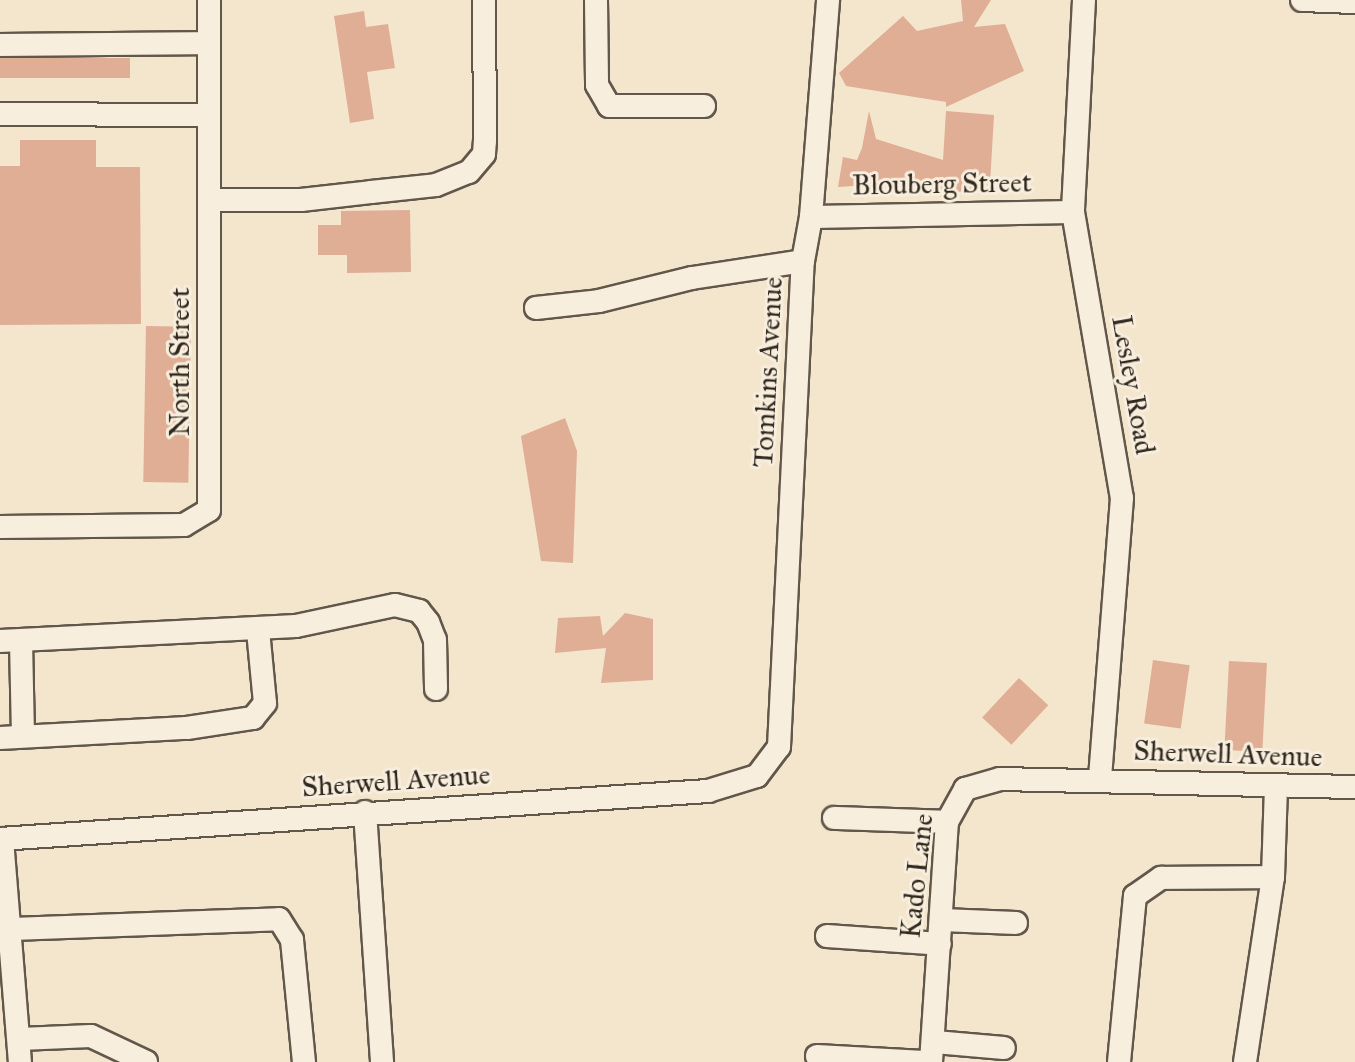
<!DOCTYPE html>
<html>
<head>
<meta charset="utf-8">
<style>
  body { margin:0 }
  #map { position:relative; width:1355px; height:1062px; overflow:hidden; background:#f4e5cd; font-family:"IM FELL Great Primer",serif }
  div>[style] { position:absolute }
  .building>* { inset:0; background:#dfae94; transform-origin:0 0 }
  .roads { filter:drop-shadow(2px 0 #61574a) drop-shadow(-2px 0 #61574a) drop-shadow(0 2px #61574a) drop-shadow(0 -2px #61574a) }
  .minor>* { height:22px; margin:-11px; padding:0 11px; transform-origin:11px; border-radius:11px; background:#f8eede }
  span { translate:-50% -50%; white-space:nowrap; text-align:center; line-height:1.15; -webkit-text-stroke:6px #f8eede; paint-order:stroke }
  .street-label { font-size:28px; color:#30281e }
</style>
</head>
<body>
<div id="map">
  <div class="building">
    <div style="clip-path:polygon(961px 0,991px 0,974px 27px,1005px 24px,1024px 71px,946px 107px,946px 102px,846px 86px,839px 73px,903px 16px,917px 31px,963px 21px)"></div>
    <div style="clip-path:polygon(364px 11px,366px 27px,388px 24px,395px 68px,367px 72px,374px 119px,350px 123px,334px 16px)"></div>
    <div style="left:130px;top:58px;width:20px;height:130px;rotate:90deg"></div>
    <div style="clip-path:polygon(869px 111px,876px 139px,943px 160px,946px 111px,994px 115px,990px 184px,940px 197px,941px 180px,838px 187px,843px 157px,857px 160px,862px 148px)"></div>
    <div style="clip-path:polygon(20px 140px,96px 140px,96px 167px,140px 167px,141px 324px,0 325px,0 166px,20px 166px)"></div>
    <div style="clip-path:polygon(410px 210px,411px 272px,347px 273px,347px 255px,318px 255px,318px 225px,341px 225px,341px 211px)"></div>
    <div style="left:146px;top:326px;width:45px;height:156px;rotate:1deg"></div>
    <div style="clip-path:polygon(565px 418px,577px 451px,573px 563px,541px 561px,521px 436px)"></div>
    <div style="clip-path:polygon(625px 613px,653px 619px,653px 680px,601px 683px,606px 648px,555px 653px,558px 618px,600px 616px,603px 636px)"></div>
    <div style="left:1153px;top:660px;width:37px;height:64px;rotate:8deg"></div>
    <div style="left:1229px;top:661px;width:38px;height:89px;rotate:3deg"></div>
    <div style="left:1019px;top:678px;width:40px;height:54px;rotate:43deg"></div>
  </div>
  <div class="roads">
    <div class="minor">
      <div style="left:596px;top:0;width:85px;rotate:89.3deg"></div>
      <div style="left:597px;top:85px;width:24px;rotate:60deg"></div>
      <div style="left:609px;top:106px;width:95px"></div>
      <div style="left:1084px;top:0;width:212px;rotate:93deg"></div>
      <div style="left:1073px;top:212px;width:290px;rotate:80.3deg"></div>
      <div style="left:1122px;top:498px;width:283px;rotate:94.5deg"></div>
      <div style="left:1302px;top:0;width:53px;rotate:2.2deg"></div>
      <div style="left:0;top:45px;width:209px;rotate:-0.5deg"></div>
      <div style="left:0;top:114px;width:209px;rotate:0.3deg"></div>
      <div style="left:209px;top:200px;width:92px"></div>
      <div style="left:301px;top:200px;width:70px;rotate:-6.5deg"></div>
      <div style="left:371px;top:192px;width:65px;rotate:-6.1deg"></div>
      <div style="left:436px;top:185px;width:35px;rotate:-22deg"></div>
      <div style="left:469px;top:172px;width:23px;rotate:-50deg"></div>
      <div style="left:484px;top:154px;width:13px;rotate:-86deg"></div>
      <div style="left:485px;top:141px;width:141px;rotate:-90.4deg"></div>
      <div style="left:811px;top:217px;width:262px;rotate:-1.1deg"></div>
      <div style="left:536px;top:308px;width:63px;rotate:-6.3deg"></div>
      <div style="left:599px;top:301px;width:96px;rotate:-13.9deg"></div>
      <div style="left:692px;top:278px;width:112px;rotate:-8.7deg"></div>
      <div style="left:0;top:527px;width:184px;rotate:-0.6deg"></div>
      <div style="left:184px;top:525px;width:29px;rotate:-31deg"></div>
      <div style="left:209px;top:510px;width:510px;rotate:-90deg"></div>
      <div style="left:0;top:641px;width:296px;rotate:-2.9deg"></div>
      <div style="left:296px;top:626px;width:101px;rotate:-12deg"></div>
      <div style="left:395px;top:605px;width:25px;rotate:14deg"></div>
      <div style="left:419px;top:611px;width:14px;rotate:51deg"></div>
      <div style="left:428px;top:622px;width:19px;rotate:69deg"></div>
      <div style="left:435px;top:640px;width:49px;rotate:88.8deg"></div>
      <div style="left:21px;top:641px;width:95px;rotate:88.8deg"></div>
      <div style="left:0;top:738px;width:187px;rotate:-3.1deg"></div>
      <div style="left:187px;top:728px;width:67px;rotate:-8.6deg"></div>
      <div style="left:253px;top:718px;width:19px;rotate:-51deg"></div>
      <div style="left:265px;top:703px;width:73px;rotate:-95.5deg"></div>
      <div style="left:365px;top:812px;width:251px;rotate:86.1deg"></div>
      <div style="left:834px;top:818px;width:113px;rotate:2deg"></div>
      <div style="left:0;top:839px;width:710px;rotate:-3.88deg"></div>
      <div style="left:708px;top:791px;width:51px;rotate:-17deg"></div>
      <div style="left:757px;top:776px;width:36px;rotate:-53deg"></div>
      <div style="left:779px;top:747px;width:487px;rotate:-87.2deg"></div>
      <div style="left:803px;top:261px;width:45px;rotate:-79.7deg"></div>
      <div style="left:811px;top:217px;width:218px;rotate:-85.5deg"></div>
      <div style="left:2px;top:839px;width:224px;rotate:85.4deg"></div>
      <div style="left:942px;top:920px;width:74px;rotate:2.3deg"></div>
      <div style="left:12px;top:929px;width:267px;rotate:-2.1deg"></div>
      <div style="left:279px;top:919px;width:25px;rotate:58deg"></div>
      <div style="left:292px;top:940px;width:123px;rotate:84.4deg"></div>
      <div style="left:827px;top:936px;width:113px;rotate:4deg"></div>
      <div style="left:20px;top:1039px;width:71px;rotate:-2.4deg"></div>
      <div style="left:91px;top:1036px;width:61px;rotate:25.3deg"></div>
      <div style="left:935px;top:1042px;width:69px;rotate:5deg"></div>
      <div style="left:817px;top:1056px;width:107px;rotate:3.2deg"></div>
      <div style="left:931px;top:1062px;width:241px;rotate:-86.2deg"></div>
      <div style="left:947px;top:822px;width:38px;rotate:-61deg"></div>
      <div style="left:965px;top:789px;width:36px;rotate:-16deg"></div>
      <div style="left:1000px;top:779px;width:355px;rotate:1.3deg"></div>
      <div style="left:1119px;top:1062px;width:167px;rotate:-84.5deg"></div>
      <div style="left:1135px;top:896px;width:32px;rotate:-35deg"></div>
      <div style="left:1161px;top:878px;width:112px;rotate:-0.5deg"></div>
      <div style="left:1245px;top:1062px;width:187px;rotate:-81.4deg"></div>
      <div style="left:1273px;top:877px;width:92px;rotate:-88.1deg"></div>
    </div>
  </div>
  <div class="street-label">
    <span style="left:942px;top:184px;rotate:-1deg">Blouberg Street</span>
    <span style="left:180px;top:362px;rotate:-90deg">North Street</span>
    <span style="left:768px;top:372px;rotate:-87deg">Tomkins Avenue</span>
    <span style="left:1133px;top:385px;rotate:80deg">Lesley Road</span>
    <span style="left:1228px;top:754px;rotate:2deg">Sherwell Avenue</span>
    <span style="left:396px;top:781px;rotate:-4deg">Sherwell Avenue</span>
    <span style="left:917px;top:876px;rotate:-84deg">Kado Lane</span>
  </div>
</div>
</body>
</html>
